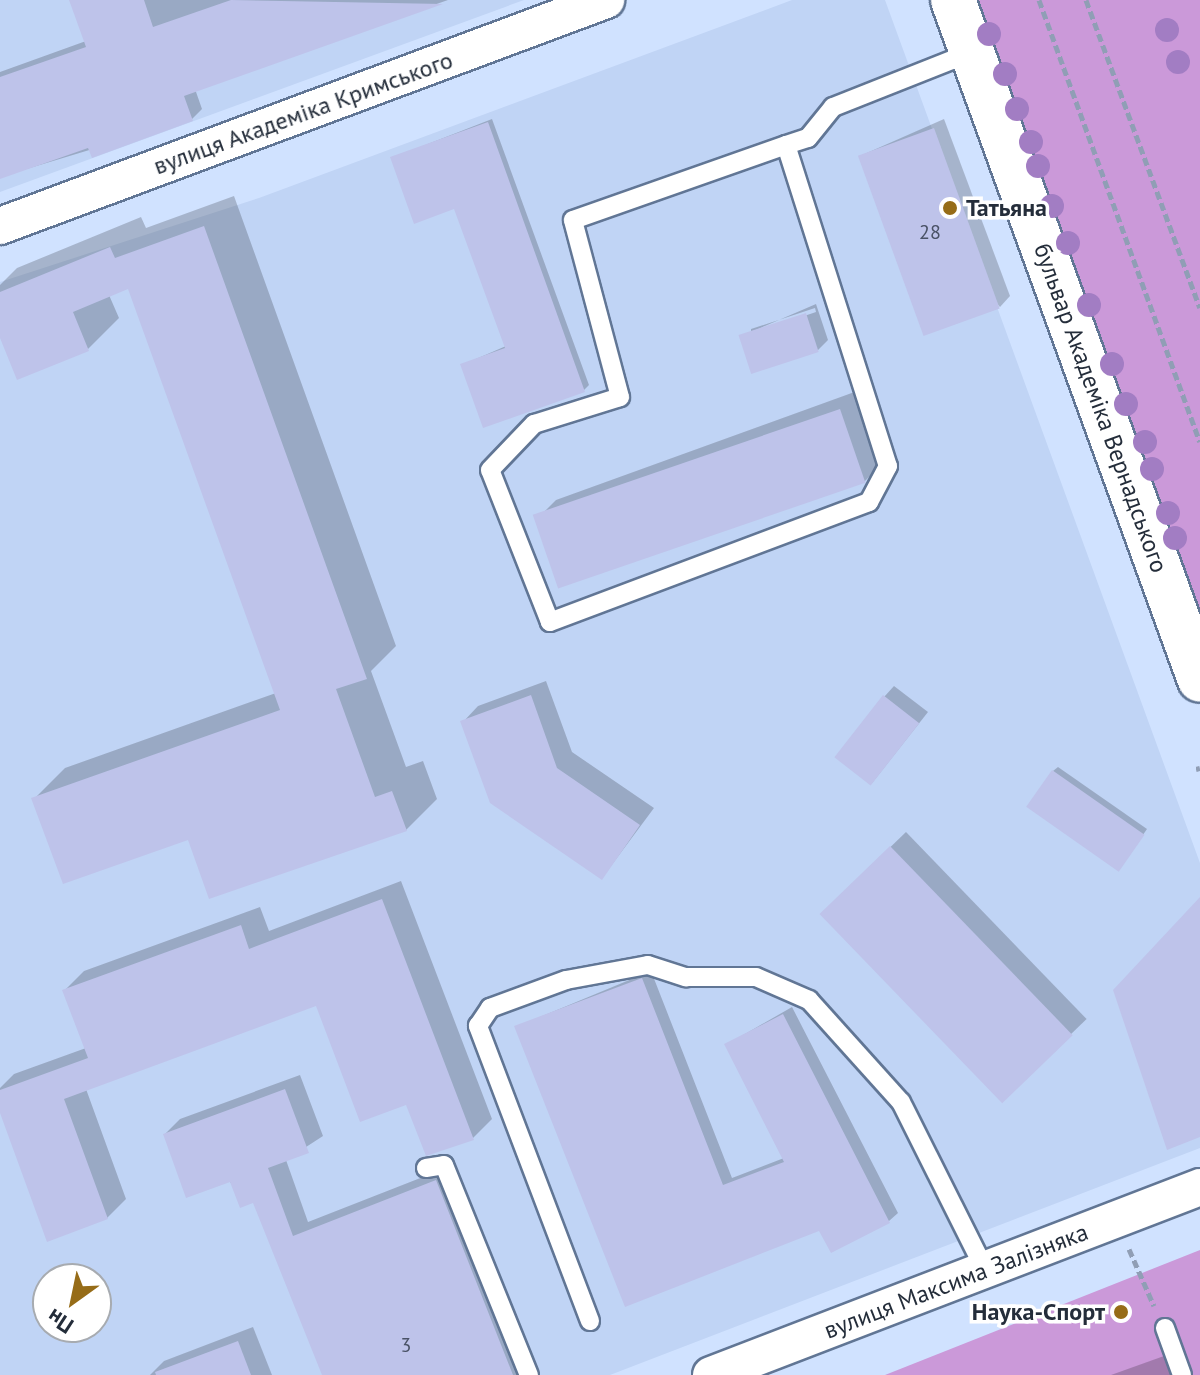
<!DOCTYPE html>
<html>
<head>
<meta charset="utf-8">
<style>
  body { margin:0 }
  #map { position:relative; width:1200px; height:1375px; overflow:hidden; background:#d0e2ff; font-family:"PT Sans",sans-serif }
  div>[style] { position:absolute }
  .built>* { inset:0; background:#c0d4f5 }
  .green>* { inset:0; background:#cb99d9 }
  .shadow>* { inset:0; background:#0003; transform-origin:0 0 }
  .building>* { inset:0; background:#bec3ea; transform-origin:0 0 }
  .path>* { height:5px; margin-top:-2.5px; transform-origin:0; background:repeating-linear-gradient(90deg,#909eb5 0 8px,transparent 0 12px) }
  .roads { filter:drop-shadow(2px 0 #617695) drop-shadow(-2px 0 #617695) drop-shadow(0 2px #617695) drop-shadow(0 -2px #617695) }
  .lane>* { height:18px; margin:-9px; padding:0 9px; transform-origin:9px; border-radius:9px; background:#fff }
  .street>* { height:36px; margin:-18px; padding:0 18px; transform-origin:18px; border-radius:18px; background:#fff }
  .secondary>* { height:44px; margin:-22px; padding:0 22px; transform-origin:22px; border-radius:22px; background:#fff }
  .trees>* { width:24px; height:24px; margin:-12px; border-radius:50%; background:#a27dc3 }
  .dots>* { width:22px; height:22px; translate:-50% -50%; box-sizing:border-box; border:4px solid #fff; border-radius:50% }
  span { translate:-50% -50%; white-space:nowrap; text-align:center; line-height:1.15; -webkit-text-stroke:7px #fff; paint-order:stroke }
  .number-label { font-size:20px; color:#4a5266 }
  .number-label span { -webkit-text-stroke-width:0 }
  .street-label { font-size:24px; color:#242d3a }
  .poi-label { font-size:24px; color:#242d3a; font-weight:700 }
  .left { translate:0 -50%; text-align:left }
  .right { translate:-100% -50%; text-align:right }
  .north { position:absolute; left:32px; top:1263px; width:80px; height:80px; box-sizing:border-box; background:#fff; border:2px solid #a7abb0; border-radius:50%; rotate:213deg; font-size:22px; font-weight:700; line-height:32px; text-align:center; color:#242d3a }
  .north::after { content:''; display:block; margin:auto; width:28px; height:36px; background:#966c18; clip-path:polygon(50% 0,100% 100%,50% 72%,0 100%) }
</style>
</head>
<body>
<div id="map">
  <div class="built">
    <div style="clip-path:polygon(0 0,524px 0,0 192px)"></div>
    <div style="clip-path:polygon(evenodd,792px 0,885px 0,1200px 863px,1200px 1148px,610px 1375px,0 1375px,0 282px,259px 198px,792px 0,48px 1279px,96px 1279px,96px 1327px,48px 1327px,48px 1279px)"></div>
  </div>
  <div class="green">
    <div style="clip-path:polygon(970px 0,1200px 0,1200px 625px)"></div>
    <div style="clip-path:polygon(1200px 1250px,1200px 1375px,885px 1375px)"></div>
  </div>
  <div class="shadow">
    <div style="clip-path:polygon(72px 0,448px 0,195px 89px,202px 109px,192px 119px,0 177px,0 72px,86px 41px)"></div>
    <div style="clip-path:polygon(492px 119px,589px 385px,584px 390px,462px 365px,506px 346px,455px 207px,392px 158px)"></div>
    <div style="clip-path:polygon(944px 119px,1010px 296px,1000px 307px,860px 156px)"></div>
    <div style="clip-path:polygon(234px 196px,396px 646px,371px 671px,406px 767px,423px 761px,437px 799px,406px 830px,34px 799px,65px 768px,276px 693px,130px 286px,109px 295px,119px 318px,88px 349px,0 333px,0 285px,17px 268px,141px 217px,146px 228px)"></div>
    <div style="clip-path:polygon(evenodd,816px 304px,828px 340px,817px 351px,742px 336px,816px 304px,815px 308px,816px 312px,751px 334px,751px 329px,815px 308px)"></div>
    <div style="clip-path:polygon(860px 390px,884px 462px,864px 482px,536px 520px,556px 500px)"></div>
    <div style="clip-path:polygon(546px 681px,572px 752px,654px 808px,602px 878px,463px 722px,478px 706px)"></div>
    <div style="clip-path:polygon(894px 686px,928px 712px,872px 783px,884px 697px)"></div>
    <div style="clip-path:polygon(1058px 767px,1147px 829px,1123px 864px,1053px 771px)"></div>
    <div style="left:906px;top:832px;width:260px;height:117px;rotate:46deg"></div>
    <div style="clip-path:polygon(401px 881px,492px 1119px,473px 1138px,407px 1102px,317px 1004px,86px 1089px,126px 1199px,107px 1218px,0 1107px,0 1088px,14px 1074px,86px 1048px,65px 990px,84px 971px,260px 907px,269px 931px)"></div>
    <div style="clip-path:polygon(651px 971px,732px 1178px,784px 1158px,726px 1045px,792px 1007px,898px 1213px,889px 1221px,832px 1250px,820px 1228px,626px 1304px,516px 1027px)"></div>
    <div style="clip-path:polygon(300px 1075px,323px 1136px,286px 1160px,308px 1222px,451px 1166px,524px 1375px,324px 1375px,254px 1200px,165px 1134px,180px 1119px)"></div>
    <div style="clip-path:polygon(253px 1327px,272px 1375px,150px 1375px,164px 1361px)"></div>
    <div style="clip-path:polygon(1164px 1356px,1171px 1375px,1111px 1375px)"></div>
  </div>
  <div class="building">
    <div style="clip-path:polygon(69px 0,144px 0,153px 27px,231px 0,443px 4px,184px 96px,193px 121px,92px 158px,88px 148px,0 179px,0 77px,86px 47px)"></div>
    <div style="clip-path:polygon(488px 122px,585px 392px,483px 428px,460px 364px,505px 348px,454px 209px,414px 224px,390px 157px)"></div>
    <div style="left:934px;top:128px;width:192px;height:81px;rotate:70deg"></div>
    <div style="clip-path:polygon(204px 226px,367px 679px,336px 689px,375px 797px,392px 791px,407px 831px,209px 899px,188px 840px,63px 884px,31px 798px,280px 710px,128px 289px,73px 312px,89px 351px,17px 380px,0 338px,0 292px,110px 247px,115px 258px)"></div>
    <div style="left:806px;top:313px;width:41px;height:71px;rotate:72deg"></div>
    <div style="left:840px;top:409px;width:78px;height:325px;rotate:71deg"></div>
    <div style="clip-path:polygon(531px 695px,557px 768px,640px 825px,602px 880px,490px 803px,460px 721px)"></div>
    <div style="left:883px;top:695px;width:46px;height:79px;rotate:38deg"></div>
    <div style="left:1052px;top:770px;width:113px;height:45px;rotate:35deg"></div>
    <div style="left:890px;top:846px;width:263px;height:98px;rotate:46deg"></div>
    <div style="clip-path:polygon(1200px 897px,1200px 1137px,1167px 1150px,1113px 990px)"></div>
    <div style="clip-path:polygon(382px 899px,474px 1140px,426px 1156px,406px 1105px,360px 1122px,316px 1006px,64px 1099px,108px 1219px,47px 1242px,0 1113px,0 1090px,88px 1058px,62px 990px,241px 925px,249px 949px)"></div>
    <div style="clip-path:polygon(642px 978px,723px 1185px,784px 1162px,724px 1044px,783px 1014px,890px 1223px,831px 1253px,819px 1231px,625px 1307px,514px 1026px)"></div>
    <div style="clip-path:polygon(285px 1089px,309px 1153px,268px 1168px,293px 1236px,436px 1180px,513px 1375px,322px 1375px,253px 1203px,240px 1208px,230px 1182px,186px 1198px,163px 1134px)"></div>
    <div style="clip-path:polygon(238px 1341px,251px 1375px,156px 1375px,155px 1372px)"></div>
  </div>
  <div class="path">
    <div style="left:1039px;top:0;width:470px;rotate:70deg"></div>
    <div style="left:1086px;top:0;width:328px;rotate:69.7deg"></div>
    <div style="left:1196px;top:769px;width:4px;rotate:-14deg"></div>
    <div style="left:1129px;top:1249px;width:62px;rotate:66.3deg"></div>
  </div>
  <div class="roads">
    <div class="lane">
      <div style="left:786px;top:145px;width:337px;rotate:72.4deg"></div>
      <div style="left:888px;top:466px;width:41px;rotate:117.8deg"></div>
      <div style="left:869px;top:502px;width:341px;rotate:159.4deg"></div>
      <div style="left:550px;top:622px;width:163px;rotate:-111.5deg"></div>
      <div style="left:490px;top:470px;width:64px;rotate:-46.3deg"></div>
      <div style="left:534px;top:424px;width:90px;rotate:-17.4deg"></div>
      <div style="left:620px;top:397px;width:183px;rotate:-104.9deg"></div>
      <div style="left:573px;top:220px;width:226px;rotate:-19.4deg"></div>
      <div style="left:786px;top:145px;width:23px;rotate:-18deg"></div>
      <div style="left:808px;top:138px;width:40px;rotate:-51deg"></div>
      <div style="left:833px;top:107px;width:149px;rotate:-21.6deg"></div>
      <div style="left:426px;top:1168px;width:18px;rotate:-9deg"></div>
      <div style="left:444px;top:1165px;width:227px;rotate:68deg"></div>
      <div style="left:590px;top:1321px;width:316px;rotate:-110.8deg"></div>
      <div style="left:478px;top:1026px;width:22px;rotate:-56deg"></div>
      <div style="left:490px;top:1008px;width:81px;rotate:-20.2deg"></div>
      <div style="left:566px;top:980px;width:83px;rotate:-10.4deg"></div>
      <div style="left:648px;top:965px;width:40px;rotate:18deg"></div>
      <div style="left:686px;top:977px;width:70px"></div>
      <div style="left:756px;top:977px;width:58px;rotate:23.5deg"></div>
      <div style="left:809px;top:1000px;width:137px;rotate:48deg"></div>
      <div style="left:901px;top:1102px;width:188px;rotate:63.4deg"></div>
      <div style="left:1165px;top:1328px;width:50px;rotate:70.1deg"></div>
    </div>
    <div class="street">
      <div style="left:0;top:226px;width:647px;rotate:-20.45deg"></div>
      <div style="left:711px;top:1375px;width:524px;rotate:-21.03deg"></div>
    </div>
    <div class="secondary">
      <div style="left:953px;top:0;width:723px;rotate:70.04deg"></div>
    </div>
  </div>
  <div class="trees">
    <div style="left:1167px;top:30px"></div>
    <div style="left:989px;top:34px"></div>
    <div style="left:1178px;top:62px"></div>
    <div style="left:1005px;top:74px"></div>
    <div style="left:1017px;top:109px"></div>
    <div style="left:1031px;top:142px"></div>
    <div style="left:1038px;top:166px"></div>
    <div style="left:1052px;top:206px"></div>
    <div style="left:1068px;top:243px"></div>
    <div style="left:1089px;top:305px"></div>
    <div style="left:1112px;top:364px"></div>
    <div style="left:1126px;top:404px"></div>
    <div style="left:1145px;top:442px"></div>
    <div style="left:1152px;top:469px"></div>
    <div style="left:1168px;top:513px"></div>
    <div style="left:1175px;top:538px"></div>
  </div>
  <div class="dots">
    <div style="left:950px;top:208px;background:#966c18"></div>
    <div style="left:1121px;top:1312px;background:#966c18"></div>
  </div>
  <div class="number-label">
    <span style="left:930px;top:232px">28</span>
    <span style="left:406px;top:1345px">3</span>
  </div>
  <div class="street-label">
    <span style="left:303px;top:113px;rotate:-20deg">вулиця Академіка Кримського</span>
    <span style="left:1101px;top:408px;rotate:70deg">бульвар Академіка Вернадського</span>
    <span style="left:956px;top:1281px;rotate:-21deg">вулиця Максима Залізняка</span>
  </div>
  <div class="poi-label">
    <span class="left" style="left:966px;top:208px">Татьяна</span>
    <span class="right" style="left:1105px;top:1312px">Наука-Спорт</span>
  </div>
  <div class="north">Пн</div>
</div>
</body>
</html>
